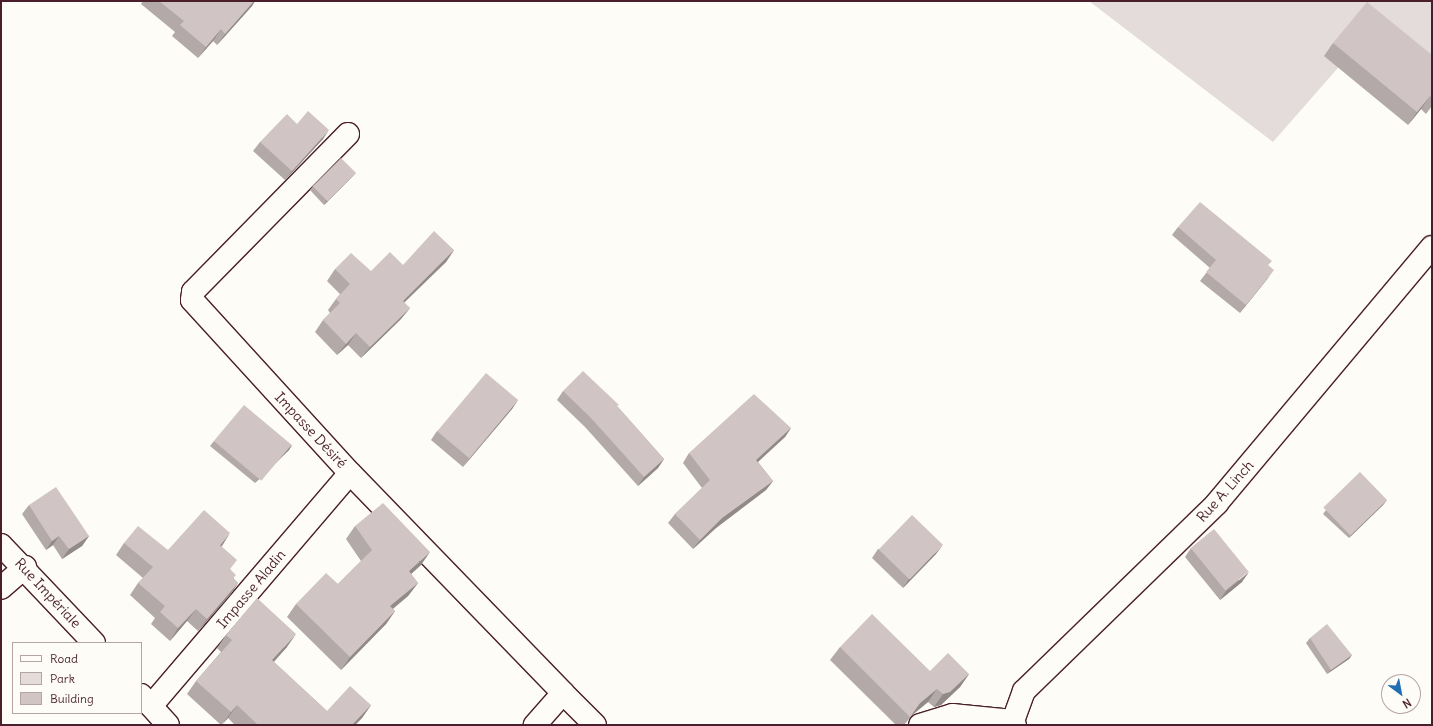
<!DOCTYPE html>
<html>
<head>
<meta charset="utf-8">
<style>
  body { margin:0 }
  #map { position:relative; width:1433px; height:726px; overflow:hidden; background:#fdfcf7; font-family:Delius,sans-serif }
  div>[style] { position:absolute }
  .green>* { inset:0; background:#e3dcda }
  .roads { filter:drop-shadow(1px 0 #4a1f2b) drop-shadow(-1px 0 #4a1f2b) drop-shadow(0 1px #4a1f2b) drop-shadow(0 -1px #4a1f2b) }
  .street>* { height:22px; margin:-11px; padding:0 11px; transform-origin:11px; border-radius:11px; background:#fdfcf7 }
  .wall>* { inset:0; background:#b3a9a9 }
  .shaded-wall>* { inset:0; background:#928a89 }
  .building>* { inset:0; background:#d0c5c4; transform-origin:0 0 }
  span { translate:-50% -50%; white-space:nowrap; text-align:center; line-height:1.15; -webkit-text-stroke:4px #fdfcf7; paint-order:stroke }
  .street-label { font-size:14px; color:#4a1f2b }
  .frame { position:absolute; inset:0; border:2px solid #4a1f2b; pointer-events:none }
  .legend { position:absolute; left:12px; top:642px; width:130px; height:72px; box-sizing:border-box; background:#fdfcf7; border:1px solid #b5a4a5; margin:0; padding:5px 7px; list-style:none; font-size:12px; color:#4a1f2b }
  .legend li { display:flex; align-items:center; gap:8px; height:20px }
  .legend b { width:20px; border:1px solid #b5a4a5 }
  .north { position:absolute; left:1381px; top:674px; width:40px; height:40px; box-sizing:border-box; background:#fdfcf7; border:1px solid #b5a4a5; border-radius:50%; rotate:148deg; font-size:11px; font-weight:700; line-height:16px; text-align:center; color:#4a1f2b }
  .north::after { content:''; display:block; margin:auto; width:14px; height:18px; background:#1f6fb2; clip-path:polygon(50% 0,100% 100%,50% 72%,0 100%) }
</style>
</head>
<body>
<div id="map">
  <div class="green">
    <div style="clip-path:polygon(1089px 1px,1432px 1px,1432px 56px,1379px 21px,1273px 142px)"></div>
  </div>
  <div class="roads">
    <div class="street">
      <div style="left:348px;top:134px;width:221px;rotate:134.5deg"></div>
      <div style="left:193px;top:292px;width:8px;rotate:97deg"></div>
      <div style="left:192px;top:300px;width:234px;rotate:47.6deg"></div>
      <div style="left:350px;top:473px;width:306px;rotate:45.9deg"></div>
      <div style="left:563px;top:693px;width:43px;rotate:131.2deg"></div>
      <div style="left:1px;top:545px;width:135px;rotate:46.5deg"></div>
      <div style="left:1px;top:588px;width:32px;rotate:-41deg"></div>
      <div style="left:563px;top:693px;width:45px;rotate:45deg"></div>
      <div style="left:141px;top:695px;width:40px;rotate:48deg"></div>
      <div style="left:151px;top:706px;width:306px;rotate:-49.5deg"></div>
      <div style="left:920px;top:725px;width:34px;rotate:-17deg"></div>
      <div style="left:952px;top:715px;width:61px;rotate:5.6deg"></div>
      <div style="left:1015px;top:725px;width:4px;rotate:-117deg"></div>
      <div style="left:1013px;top:721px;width:32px;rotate:-70deg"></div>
      <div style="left:1024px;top:691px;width:269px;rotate:-44.2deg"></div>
      <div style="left:1217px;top:503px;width:334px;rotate:-50deg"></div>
    </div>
  </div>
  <div class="wall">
    <div style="clip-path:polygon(143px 1px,255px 1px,252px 6px,217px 45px,213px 41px,198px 58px,172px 36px,175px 32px,141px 4px)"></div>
    <div style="clip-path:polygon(1333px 43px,1432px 55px,1432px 106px,1426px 114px,1421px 109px,1408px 125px,1324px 56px)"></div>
    <div style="clip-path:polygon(297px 124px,323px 139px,285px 180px,253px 151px,260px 142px)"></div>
    <div style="clip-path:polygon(356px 173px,324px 205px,310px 190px,313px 186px)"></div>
    <div style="clip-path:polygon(1178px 227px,1268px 265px,1268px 278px,1240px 313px,1200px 281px,1210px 268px,1172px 235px)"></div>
    <div style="clip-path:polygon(454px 250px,446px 262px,404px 303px,410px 308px,401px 319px,361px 358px,348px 345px,337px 355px,315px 332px,323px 320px,330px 313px,328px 310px,336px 299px,340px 294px,327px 281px,335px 269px,371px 271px,403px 265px)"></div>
    <div style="clip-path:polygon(563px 391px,618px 407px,664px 459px,658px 468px,638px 486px,585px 427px,557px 400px)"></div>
    <div style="clip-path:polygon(518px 400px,512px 409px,463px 467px,431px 440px,437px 431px)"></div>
    <div style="clip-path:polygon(791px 428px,785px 437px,758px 462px,773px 481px,766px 490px,716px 528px,693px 549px,668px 523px,675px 514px,702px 488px,683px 463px,689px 453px)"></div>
    <div style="clip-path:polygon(214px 441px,292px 445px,289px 450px,255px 483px,210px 446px)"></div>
    <div style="clip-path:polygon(1387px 500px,1383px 505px,1349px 538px,1323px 514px,1326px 510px)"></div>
    <div style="clip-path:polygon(29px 505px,89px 536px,82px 546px,62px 559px,53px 545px,46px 550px,22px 514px)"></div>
    <div style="clip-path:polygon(355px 526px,421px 565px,411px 574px,418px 583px,408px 596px,393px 609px,395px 611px,386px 624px,341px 670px,287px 617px,296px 604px,338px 584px,361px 561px,346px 539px)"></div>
    <div style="clip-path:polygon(124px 543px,168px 550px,221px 546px,234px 579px,238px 583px,230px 595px,198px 631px,187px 621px,170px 641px,151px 624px,155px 618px,130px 595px,138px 583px,143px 578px,116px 555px)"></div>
    <div style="clip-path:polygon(1191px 548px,1242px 582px,1220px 600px,1185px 557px)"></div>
    <div style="clip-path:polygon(878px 549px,936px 554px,903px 588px,872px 558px)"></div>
    <div style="clip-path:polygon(226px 635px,287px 647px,274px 662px,327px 711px,371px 705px,362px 718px,355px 725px,235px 725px,228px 718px,221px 725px,187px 694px,196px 681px,221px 652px,217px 648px)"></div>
    <div style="clip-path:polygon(1310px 638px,1352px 655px,1349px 659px,1327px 674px,1306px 643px)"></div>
    <div style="clip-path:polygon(840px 647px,930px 671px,969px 674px,960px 687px,941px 705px,934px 707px,928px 702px,911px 716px,904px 725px,896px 725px,830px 660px)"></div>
  </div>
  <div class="shaded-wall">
    <div style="clip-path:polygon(254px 1px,255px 1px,252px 6px,217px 45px,225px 34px)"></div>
    <div style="clip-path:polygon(221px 29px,213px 41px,198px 58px,206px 47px)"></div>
    <div style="clip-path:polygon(1430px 96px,1421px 109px,1408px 125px,1417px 112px)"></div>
    <div style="clip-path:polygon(329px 130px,323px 139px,285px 180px,292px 171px)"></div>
    <div style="clip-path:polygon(356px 173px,324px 205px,327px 200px)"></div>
    <div style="clip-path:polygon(454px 250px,446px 262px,394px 312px,403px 301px)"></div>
    <div style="clip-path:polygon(1274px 270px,1268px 278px,1240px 313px,1246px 305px)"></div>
    <div style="clip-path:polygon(410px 308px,401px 319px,361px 358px,370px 347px)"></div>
    <div style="clip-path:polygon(356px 333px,348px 345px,337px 355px,346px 344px)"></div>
    <div style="clip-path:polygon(518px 400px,512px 409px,463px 467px,470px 458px)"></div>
    <div style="clip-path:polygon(791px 428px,785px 437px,750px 469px,756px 460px)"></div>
    <div style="clip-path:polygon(292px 445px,289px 450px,255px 483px,259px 478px)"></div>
    <div style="clip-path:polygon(664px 459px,658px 468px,638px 486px,644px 477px)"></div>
    <div style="clip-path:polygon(773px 481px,766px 490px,716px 528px,693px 549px,700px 540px,722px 518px)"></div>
    <div style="clip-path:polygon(1387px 500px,1383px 505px,1349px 538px,1352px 534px)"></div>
    <div style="clip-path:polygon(230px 533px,222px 546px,211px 557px,220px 545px)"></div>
    <div style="clip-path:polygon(59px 536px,53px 545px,46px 550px,52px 541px)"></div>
    <div style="clip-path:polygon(89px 536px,82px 546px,62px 559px,69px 549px)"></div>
    <div style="clip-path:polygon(943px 545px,936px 554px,903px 588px,909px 579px)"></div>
    <div style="clip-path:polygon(430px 552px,421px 565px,400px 584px,409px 571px)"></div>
    <div style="clip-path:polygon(1249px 572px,1242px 582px,1220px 600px,1226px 591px)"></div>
    <div style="clip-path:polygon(238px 583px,230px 595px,198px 631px,207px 619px)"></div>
    <div style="clip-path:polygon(418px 583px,408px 596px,380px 619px,390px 606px)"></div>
    <div style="clip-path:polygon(196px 609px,187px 621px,170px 641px,178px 628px)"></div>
    <div style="clip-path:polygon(395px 611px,386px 624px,341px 670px,350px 657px)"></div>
    <div style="clip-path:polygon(296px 634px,287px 647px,263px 673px,272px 660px)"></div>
    <div style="clip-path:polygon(1352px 655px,1349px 659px,1327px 674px,1331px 670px)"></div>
    <div style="clip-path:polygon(969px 674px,960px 687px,941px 705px,934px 707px,943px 694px)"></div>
    <div style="clip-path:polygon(937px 689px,928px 702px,911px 716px,904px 725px,920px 703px)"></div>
    <div style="clip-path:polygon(237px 705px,228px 718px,222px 725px,231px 712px)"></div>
    <div style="clip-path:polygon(371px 705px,362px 718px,355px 725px,352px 725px)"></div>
  </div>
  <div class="building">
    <div style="clip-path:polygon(159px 1px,254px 1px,225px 34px,221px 29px,206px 47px,180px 25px,184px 21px)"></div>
    <div style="clip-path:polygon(1367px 2px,1432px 55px,1432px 98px,1430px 96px,1417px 112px,1333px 43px)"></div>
    <div style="clip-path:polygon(308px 111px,329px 130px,292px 171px,260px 142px,287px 114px,297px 124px)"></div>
    <div style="left:341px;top:158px;width:21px;height:40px;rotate:45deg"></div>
    <div style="clip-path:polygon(1200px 202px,1272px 261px,1268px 265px,1274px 270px,1246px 305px,1206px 272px,1216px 260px,1178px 227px)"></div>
    <div style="clip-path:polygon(434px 231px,454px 250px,403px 301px,410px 308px,370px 347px,356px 333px,346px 344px,323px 320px,340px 303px,336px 299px,350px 284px,335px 269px,351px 253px,371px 271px,390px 252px,403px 265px)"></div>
    <div style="clip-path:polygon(583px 371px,619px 405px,617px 406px,664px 459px,644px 477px,591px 418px,563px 391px)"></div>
    <div style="left:486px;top:373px;width:42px;height:76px;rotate:40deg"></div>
    <div style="clip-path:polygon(754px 394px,791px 428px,756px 460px,773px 481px,722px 518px,700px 540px,675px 514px,710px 480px,689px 453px)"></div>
    <div style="left:244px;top:405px;width:62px;height:47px;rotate:40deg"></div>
    <div style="left:1360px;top:472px;width:39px;height:51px;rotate:46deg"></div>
    <div style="clip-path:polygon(56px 487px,89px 536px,69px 549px,59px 536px,52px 541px,29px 505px)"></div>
    <div style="clip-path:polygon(383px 503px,430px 552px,409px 571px,418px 583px,390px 606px,395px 611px,350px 657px,296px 604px,326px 573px,338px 584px,372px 550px,355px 526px)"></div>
    <div style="clip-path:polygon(204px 510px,230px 533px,220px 545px,237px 560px,230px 569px,236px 575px,233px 578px,238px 583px,207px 619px,196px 609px,178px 628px,160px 612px,165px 606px,138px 583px,153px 567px,124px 543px,138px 526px,168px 550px)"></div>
    <div style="left:912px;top:515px;width:43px;height:48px;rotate:44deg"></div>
    <div style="left:1214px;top:529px;width:55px;height:30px;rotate:51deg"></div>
    <div style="clip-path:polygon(257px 598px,296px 634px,272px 660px,327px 711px,350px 686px,371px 705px,352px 725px,258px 725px,237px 705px,231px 712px,196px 681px,232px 640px,226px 635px)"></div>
    <div style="clip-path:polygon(872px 614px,930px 671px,948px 653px,969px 674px,950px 692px,943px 694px,937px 689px,920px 703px,910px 717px,840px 647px)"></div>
    <div style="clip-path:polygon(1327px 624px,1352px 655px,1331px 670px,1310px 638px)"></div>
  </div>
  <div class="street-label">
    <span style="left:311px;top:430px;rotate:47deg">Impasse Désiré</span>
    <span style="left:1225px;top:491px;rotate:-48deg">Rue A. Linch</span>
    <span style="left:251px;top:589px;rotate:-50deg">Impasse Aladin</span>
    <span style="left:48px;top:593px;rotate:47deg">Rue Impériale</span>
  </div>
  <div class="frame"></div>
  <ul class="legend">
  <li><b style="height:5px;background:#fdfcf7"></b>Road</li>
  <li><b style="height:11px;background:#e3dcda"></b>Park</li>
  <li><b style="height:11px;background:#d0c5c4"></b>Building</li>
  </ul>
  <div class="north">N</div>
</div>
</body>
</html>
